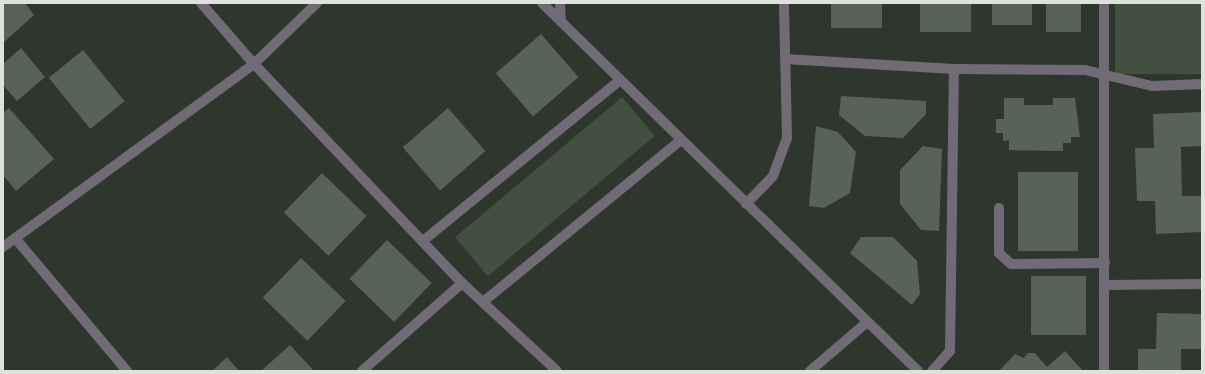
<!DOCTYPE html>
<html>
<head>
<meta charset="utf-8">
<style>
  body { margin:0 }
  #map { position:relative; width:1205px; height:374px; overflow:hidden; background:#2e362e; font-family:"Source Sans 3",sans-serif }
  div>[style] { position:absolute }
  .green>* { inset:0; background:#41503f; transform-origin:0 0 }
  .building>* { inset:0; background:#596259; transform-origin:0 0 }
  .minor>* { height:10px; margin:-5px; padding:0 5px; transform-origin:5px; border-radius:5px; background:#726b76 }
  span { translate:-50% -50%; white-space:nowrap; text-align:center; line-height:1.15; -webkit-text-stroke:3px #2e362e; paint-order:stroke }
  .frame { position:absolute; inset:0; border:4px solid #dde2dc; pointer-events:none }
</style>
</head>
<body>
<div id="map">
  <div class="green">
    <div style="left:1115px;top:3px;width:87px;height:71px"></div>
    <div style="left:622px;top:97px;width:51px;height:218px;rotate:50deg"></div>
  </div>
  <div class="building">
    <div style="clip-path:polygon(3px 3px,25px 3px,34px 15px,3px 43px)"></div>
    <div style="left:831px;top:3px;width:51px;height:25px"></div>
    <div style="left:920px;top:3px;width:51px;height:29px"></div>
    <div style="left:992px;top:3px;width:40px;height:22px"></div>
    <div style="left:1046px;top:3px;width:35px;height:29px"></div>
    <div style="left:541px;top:34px;width:57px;height:60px;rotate:49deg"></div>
    <div style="clip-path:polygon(21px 48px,45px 77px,17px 101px,3px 85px,3px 64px)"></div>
    <div style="left:83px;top:50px;width:66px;height:44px;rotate:51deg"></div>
    <div style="clip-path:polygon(841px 96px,926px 101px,926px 114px,903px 138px,865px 136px,839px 115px)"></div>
    <div style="clip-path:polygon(1004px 98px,1024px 98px,1024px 105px,1053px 105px,1053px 98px,1075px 98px,1080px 137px,1071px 137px,1071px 143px,1063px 143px,1063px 151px,1009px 150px,1009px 140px,1003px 141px,1003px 133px,996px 133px,996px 119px,1004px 119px)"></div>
    <div style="clip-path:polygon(9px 108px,54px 159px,16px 191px,3px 175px,3px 113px)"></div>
    <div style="left:448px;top:108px;width:57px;height:60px;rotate:49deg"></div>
    <div style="clip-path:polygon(1202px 112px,1202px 146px,1181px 147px,1182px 196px,1202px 196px,1202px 232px,1156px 234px,1155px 201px,1137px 201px,1135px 148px,1154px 148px,1153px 114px)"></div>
    <div style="clip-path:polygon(816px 126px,838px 132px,856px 152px,850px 193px,824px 208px,809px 206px)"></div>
    <div style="clip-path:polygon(923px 146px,942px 149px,939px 231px,921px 230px,900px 204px,900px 170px)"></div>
    <div style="left:1078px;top:172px;width:79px;height:60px;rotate:90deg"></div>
    <div style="left:322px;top:173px;width:62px;height:55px;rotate:44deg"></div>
    <div style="clip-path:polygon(861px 237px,893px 237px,917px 261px,920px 294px,912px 305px,850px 253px)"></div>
    <div style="left:387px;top:240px;width:62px;height:54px;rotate:44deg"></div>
    <div style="left:301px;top:258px;width:62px;height:55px;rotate:44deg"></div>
    <div style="left:1031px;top:276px;width:55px;height:59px"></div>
    <div style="clip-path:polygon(1157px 313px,1202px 314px,1202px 349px,1181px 349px,1181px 371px,1138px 371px,1138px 349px,1156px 349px)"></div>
    <div style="clip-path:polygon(290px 345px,314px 371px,261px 371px)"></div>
    <div style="clip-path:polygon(1065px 351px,1083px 371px,999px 371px,1015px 354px,1024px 358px,1028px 353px,1035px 353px,1047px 367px)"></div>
    <div style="clip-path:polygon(227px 357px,239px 371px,212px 371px)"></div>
  </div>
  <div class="minor">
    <div style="left:201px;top:3px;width:81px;rotate:49deg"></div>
    <div style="left:254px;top:64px;width:302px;rotate:46.5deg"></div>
    <div style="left:462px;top:283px;width:129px;rotate:42.8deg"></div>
    <div style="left:542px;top:3px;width:526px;rotate:44.38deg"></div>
    <div style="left:560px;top:3px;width:19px;rotate:87deg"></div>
    <div style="left:1104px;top:3px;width:368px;rotate:90deg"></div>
    <div style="left:785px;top:59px;width:169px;rotate:3.4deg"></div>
    <div style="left:954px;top:69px;width:131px;rotate:0.4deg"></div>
    <div style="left:1085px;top:70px;width:69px;rotate:13.4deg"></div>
    <div style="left:1152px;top:86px;width:50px;rotate:-2.3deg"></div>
    <div style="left:746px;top:204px;width:39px;rotate:-46deg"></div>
    <div style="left:773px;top:176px;width:40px;rotate:-69.8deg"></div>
    <div style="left:787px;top:138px;width:135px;rotate:-91.3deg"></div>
    <div style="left:999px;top:208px;width:45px;rotate:90deg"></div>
    <div style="left:999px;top:253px;width:16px;rotate:43deg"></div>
    <div style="left:1011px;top:264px;width:94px;rotate:-0.6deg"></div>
    <div style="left:15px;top:238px;width:174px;rotate:49.9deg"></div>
    <div style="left:424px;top:240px;width:253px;rotate:-39.2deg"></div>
    <div style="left:3px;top:247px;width:311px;rotate:-36.1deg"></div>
    <div style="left:254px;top:64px;width:88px;rotate:-44.1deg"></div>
    <div style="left:1105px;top:285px;width:97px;rotate:-0.6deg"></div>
    <div style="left:483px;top:302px;width:256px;rotate:-39.3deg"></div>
    <div style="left:362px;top:371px;width:133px;rotate:-41.3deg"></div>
    <div style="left:810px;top:371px;width:74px;rotate:-40.6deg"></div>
    <div style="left:932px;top:371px;width:27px;rotate:-48deg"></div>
    <div style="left:950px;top:351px;width:282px;rotate:-89.2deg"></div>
  </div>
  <div class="frame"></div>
</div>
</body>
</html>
